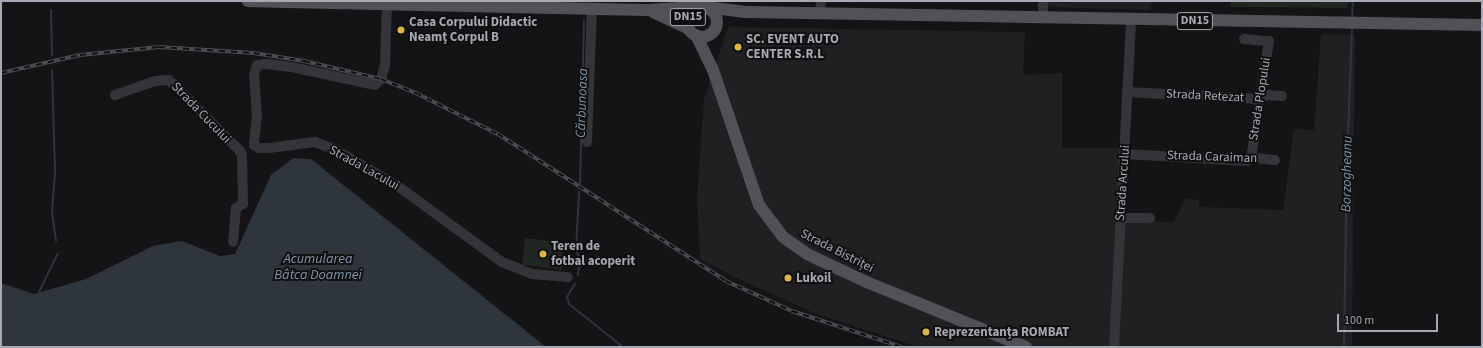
<!DOCTYPE html>
<html>
<head>
<meta charset="utf-8">
<style>
  body { margin:0 }
  #map { position:relative; width:1483px; height:348px; overflow:hidden; background:#141315; font-family:"Source Sans 3",sans-serif }
  div>[style] { position:absolute }
  .built>* { inset:0; background:#202022 }
  .green>* { inset:0; background:#202621; transform-origin:0 0 }
  .water>* { inset:0; background:#2e353c }
  .stream>* { height:2px; margin:-1px; padding:0 1px; transform-origin:1px; border-radius:1px; background:#2e353c }
  .minor>* { height:10px; margin:-5px; padding:0 5px; transform-origin:5px; border-radius:5px; background:#353539 }
  .major>* { height:12px; margin:-6px; padding:0 6px; transform-origin:6px; border-radius:6px; background:#515258 }
  .major>.ring { margin:-6px; padding:0; box-sizing:content-box; background:none; border:12px solid #515258; border-radius:50% }
  .rail>* { height:3.5px; margin-top:-1.75px; transform-origin:0; background:repeating-linear-gradient(90deg,#0f0f10 0 6px,#4e4f54 0 12px); box-sizing:border-box; border-block:1px solid #4e4f54 }
  .dots>* { width:11px; height:11px; translate:-50% -50%; box-sizing:border-box; border:2px solid #0f0f10; border-radius:50% }
  span { translate:-50% -50%; white-space:nowrap; text-align:center; line-height:1.15; -webkit-text-stroke:4px #0f0f10; paint-order:stroke }
  .shield-label span { padding:1px 3px; background:#0f0f10; border:1px solid; border-radius:3px; -webkit-text-stroke-width:0 }
  .shield-label { font-size:12px; color:#a7a9b4; font-weight:700 }
  .poi-label { font-size:13px; color:#a7a9b4; font-weight:700 }
  .left { translate:0 -50%; text-align:left }
  .street-label { font-size:13px; color:#a7a9b4 }
  .water-label { font-size:14px; color:#8294ab; font-style:italic }
  .frame { position:absolute; inset:0; border:2px solid #a7a9b4; pointer-events:none }
  .scale { position:absolute; left:1337px; top:314px; width:101px; height:18px; box-sizing:border-box; border:2px solid #a7a9b4; border-top:0; padding-left:5px; font-size:12px; line-height:14px; white-space:nowrap; color:#a7a9b4; -webkit-text-stroke:3px #0f0f10; paint-order:stroke }
</style>
</head>
<body>
<div id="map">
  <div class="built">
    <div style="clip-path:polygon(1045px 1px,1152px 1px,1150px 10px,1045px 7px)"></div>
    <div style="clip-path:polygon(728px 27px,1025px 32px,1023px 75px,1062px 73px,1062px 148px,1120px 148px,1115px 221px,1174px 222px,1185px 199px,1199px 200px,1199px 207px,1283px 210px,1294px 129px,1314px 130px,1321px 34px,1355px 35px,1352px 347px,918px 347px,814px 313px,737px 278px,700px 259px,697px 199px,704px 99px)"></div>
  </div>
  <div class="green">
    <div style="clip-path:polygon(1231px 1px,1349px 1px,1347px 8px,1231px 7px)"></div>
    <div style="left:525px;top:238px;width:40px;height:27px;rotate:7deg"></div>
  </div>
  <div class="water">
    <div style="clip-path:polygon(293px 158px,311px 159px,546px 347px,1px 347px,1px 283px,34px 294px,86px 279px,153px 246px,182px 241px,220px 256px,235px 254px,271px 175px)"></div>
  </div>
  <div class="stream">
    <div style="left:51px;top:10px;width:45px;rotate:88.7deg"></div>
    <div style="left:1352px;top:18px;width:17px;rotate:-87deg"></div>
    <div style="left:52px;top:70px;width:102px;rotate:88.3deg"></div>
    <div style="left:55px;top:172px;width:40px;rotate:94.3deg"></div>
    <div style="left:52px;top:212px;width:29px;rotate:82deg"></div>
    <div style="left:580px;top:184px;width:163px;rotate:-88.6deg"></div>
    <div style="left:578px;top:275px;width:16px;rotate:-83deg"></div>
    <div style="left:580px;top:259px;width:10px;rotate:-114deg"></div>
    <div style="left:576px;top:250px;width:58px;rotate:-87deg"></div>
    <div style="left:575px;top:284px;width:15px;rotate:122deg"></div>
    <div style="left:567px;top:297px;width:7px;rotate:74deg"></div>
    <div style="left:569px;top:304px;width:69px;rotate:38.5deg"></div>
    <div style="left:39px;top:292px;width:43px;rotate:-64deg"></div>
    <div style="left:1344px;top:347px;width:183px;rotate:-89.1deg"></div>
    <div style="left:1347px;top:164px;width:138px;rotate:-87.9deg"></div>
  </div>
  <div class="minor">
    <div style="left:387px;top:4px;width:61px;rotate:91.9deg"></div>
    <div style="left:385px;top:65px;width:15px;rotate:106deg"></div>
    <div style="left:381px;top:79px;width:8px;rotate:135deg"></div>
    <div style="left:375px;top:85px;width:86px;rotate:-167.9deg"></div>
    <div style="left:291px;top:67px;width:26px;rotate:-173deg"></div>
    <div style="left:265px;top:64px;width:8px;rotate:173deg"></div>
    <div style="left:257px;top:65px;width:10px;rotate:107deg"></div>
    <div style="left:254px;top:75px;width:40px;rotate:85.7deg"></div>
    <div style="left:257px;top:115px;width:30px;rotate:96deg"></div>
    <div style="left:254px;top:145px;width:6px;rotate:31deg"></div>
    <div style="left:259px;top:148px;width:10px"></div>
    <div style="left:269px;top:148px;width:46px;rotate:-7.4deg"></div>
    <div style="left:315px;top:142px;width:25px;rotate:21deg"></div>
    <div style="left:338px;top:151px;width:71px;rotate:30.5deg"></div>
    <div style="left:399px;top:187px;width:127px;rotate:36.1deg"></div>
    <div style="left:502px;top:262px;width:32px;rotate:22deg"></div>
    <div style="left:532px;top:274px;width:36px;rotate:5deg"></div>
    <div style="left:820px;top:13px;width:12px;rotate:-85deg"></div>
    <div style="left:1043px;top:18px;width:17px;rotate:-90deg"></div>
    <div style="left:1244px;top:39px;width:25px;rotate:5deg"></div>
    <div style="left:1269px;top:41px;width:118px;rotate:98.7deg"></div>
    <div style="left:1127px;top:92px;width:133px;rotate:3deg"></div>
    <div style="left:1260px;top:99px;width:9px;rotate:-27deg"></div>
    <div style="left:1268px;top:95px;width:14px;rotate:4deg"></div>
    <div style="left:115px;top:95px;width:42px;rotate:-19.3deg"></div>
    <div style="left:155px;top:81px;width:14px;rotate:-4deg"></div>
    <div style="left:169px;top:80px;width:100px;rotate:45deg"></div>
    <div style="left:240px;top:151px;width:4px;rotate:63deg"></div>
    <div style="left:242px;top:155px;width:49px;rotate:88.8deg"></div>
    <div style="left:243px;top:204px;width:8px;rotate:150deg"></div>
    <div style="left:236px;top:208px;width:34px;rotate:95deg"></div>
    <div style="left:587px;top:142px;width:134px;rotate:-87.9deg"></div>
    <div style="left:1125px;top:154px;width:122px;rotate:3.3deg"></div>
    <div style="left:1247px;top:161px;width:5px;rotate:-37deg"></div>
    <div style="left:1251px;top:158px;width:24px;rotate:5deg"></div>
    <div style="left:1120px;top:218px;width:30px"></div>
    <div style="left:1114px;top:347px;width:327px;rotate:-87deg"></div>
  </div>
  <div class="major">
    <div style="left:248px;top:1px;width:398px;rotate:1.3deg"></div>
    <div style="left:646px;top:10px;width:52px;rotate:-3.3deg"></div>
    <div style="left:705px;top:7px;width:41px;rotate:7deg"></div>
    <div style="left:746px;top:12px;width:736px;rotate:1.01deg"></div>
    <div class="ring" style="left:687px;top:7px;width:18px;height:18px"></div>
    <div style="left:653px;top:12px;width:38px;rotate:25deg"></div>
    <div style="left:696px;top:35px;width:39px;rotate:64deg"></div>
    <div style="left:713px;top:70px;width:143px;rotate:71.2deg"></div>
    <div style="left:759px;top:205px;width:40px;rotate:53deg"></div>
    <div style="left:783px;top:237px;width:29px;rotate:35deg"></div>
    <div style="left:807px;top:254px;width:63px;rotate:25.3deg"></div>
    <div style="left:864px;top:281px;width:175px;rotate:22.2deg"></div>
  </div>
  <div class="rail">
    <div style="left:1px;top:73px;width:81px;rotate:-12.8deg"></div>
    <div style="left:80px;top:55px;width:79px;rotate:-5.8deg"></div>
    <div style="left:159px;top:47px;width:95px;rotate:3.6deg"></div>
    <div style="left:254px;top:53px;width:51px;rotate:9.1deg"></div>
    <div style="left:304px;top:61px;width:79px;rotate:13.2deg"></div>
    <div style="left:381px;top:79px;width:38px;rotate:22deg"></div>
    <div style="left:416px;top:93px;width:92px;rotate:26.6deg"></div>
    <div style="left:498px;top:134px;width:271px;rotate:32.8deg"></div>
    <div style="left:726px;top:281px;width:72px;rotate:24.4deg"></div>
    <div style="left:792px;top:311px;width:116px;rotate:18.1deg"></div>
  </div>
  <div class="dots">
    <div style="left:401px;top:30px;background:#dbb745"></div>
    <div style="left:738px;top:47px;background:#dbb745"></div>
    <div style="left:543px;top:254px;background:#dbb745"></div>
    <div style="left:788px;top:278px;background:#dbb745"></div>
    <div style="left:926px;top:332px;background:#dbb745"></div>
  </div>
  <div class="shield-label">
    <span style="left:688px;top:17px">DN15</span>
    <span style="left:1195px;top:21px">DN15</span>
  </div>
  <div class="poi-label">
    <span class="left" style="left:409px;top:30px">Casa Corpului Didactic<br>Neamţ Corpul B</span>
    <span class="left" style="left:746px;top:47px">SC. EVENT AUTO<br>CENTER S.R.L</span>
    <span class="left" style="left:551px;top:254px">Teren de<br>fotbal acoperit</span>
    <span class="left" style="left:796px;top:278px">Lukoil</span>
    <span class="left" style="left:934px;top:332px">Reprezentanța ROMBAT</span>
  </div>
  <div class="street-label">
    <span style="left:1205px;top:96px;rotate:3deg">Strada Retezat</span>
    <span style="left:1260px;top:99px;rotate:-81deg">Strada Plopului</span>
    <span style="left:201px;top:113px;rotate:46deg">Strada Cucului</span>
    <span style="left:1212px;top:157px;rotate:2deg">Strada Caraiman</span>
    <span style="left:364px;top:168px;rotate:29deg">Strada Lacului</span>
    <span style="left:1123px;top:183px;rotate:-86deg">Strada Arcului</span>
    <span style="left:837px;top:251px;rotate:27deg">Strada Bistriței</span>
  </div>
  <div class="water-label">
    <span style="left:582px;top:103px;rotate:-88deg">Cărbunoasa</span>
    <span style="left:1347px;top:174px;rotate:-89deg">Borzogheanu</span>
    <span style="left:318px;top:267px">Acumularea<br>Bâtca Doamnei</span>
  </div>
  <div class="frame"></div>
  <div class="scale">100 m</div>
</div>
</body>
</html>
